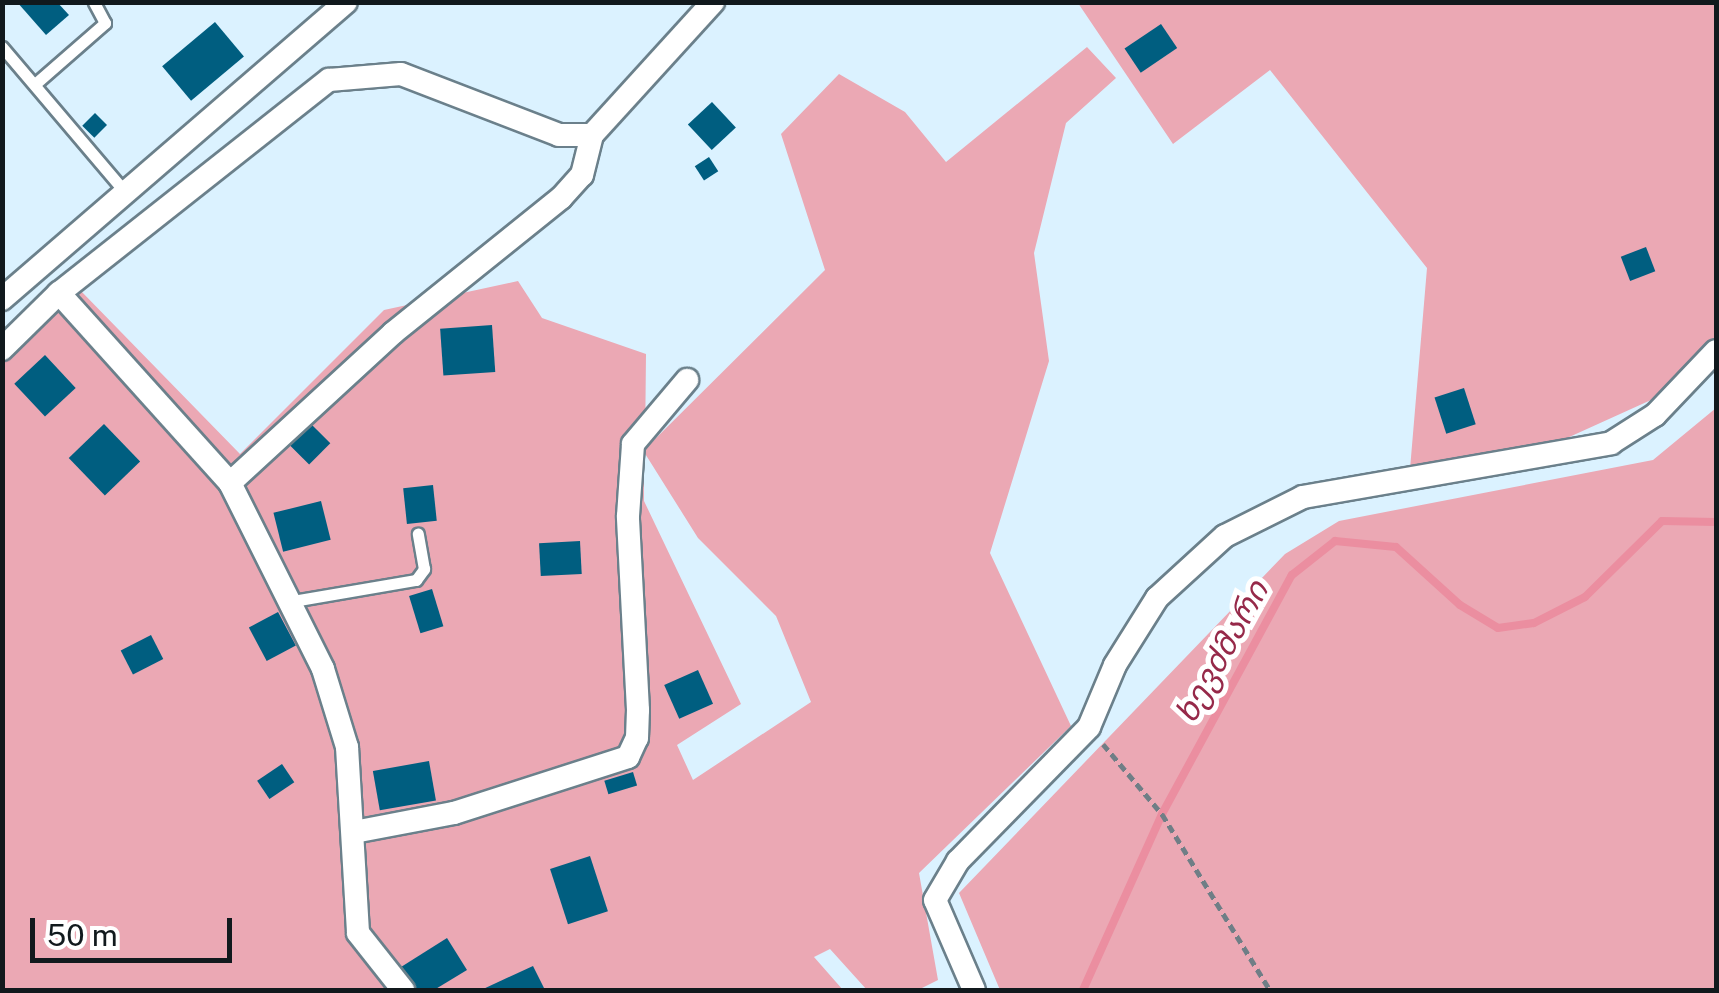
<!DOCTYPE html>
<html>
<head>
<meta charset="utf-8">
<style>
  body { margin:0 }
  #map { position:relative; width:1719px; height:993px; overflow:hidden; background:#dbf2ff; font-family:"Public Sans","Noto Sans Georgian",sans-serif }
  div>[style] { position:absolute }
  .green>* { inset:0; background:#eba8b4 }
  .stream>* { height:8px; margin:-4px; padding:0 4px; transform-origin:4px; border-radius:4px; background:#eb8ea0 }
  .building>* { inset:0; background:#005e80; transform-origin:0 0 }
  .path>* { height:5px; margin-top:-2.5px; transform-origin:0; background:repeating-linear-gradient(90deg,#6f7e86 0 8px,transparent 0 13px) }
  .roads { filter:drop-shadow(2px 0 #6b808b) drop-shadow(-2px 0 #6b808b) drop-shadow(0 2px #6b808b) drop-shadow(0 -2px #6b808b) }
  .service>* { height:11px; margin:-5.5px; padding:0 5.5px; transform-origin:5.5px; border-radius:5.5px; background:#fff }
  .minor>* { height:22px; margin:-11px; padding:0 11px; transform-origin:11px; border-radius:11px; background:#fff }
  span { translate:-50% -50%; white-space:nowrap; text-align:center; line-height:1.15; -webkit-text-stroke:10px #fff; paint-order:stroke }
  .water-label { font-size:32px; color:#962949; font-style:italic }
  .frame { position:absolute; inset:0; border:5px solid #11191d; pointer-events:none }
  .scale { position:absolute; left:30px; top:918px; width:202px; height:45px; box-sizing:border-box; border:5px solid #11191d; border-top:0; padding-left:12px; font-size:30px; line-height:35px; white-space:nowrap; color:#11191d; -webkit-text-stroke:8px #fff; paint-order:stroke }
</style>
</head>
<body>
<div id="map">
  <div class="green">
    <div style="clip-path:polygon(1078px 3px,1716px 3px,1716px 341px,1662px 395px,1545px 448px,1410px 469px,1427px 268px,1270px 70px,1173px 144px)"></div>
    <div style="clip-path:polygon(evenodd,1087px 47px,1116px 78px,1066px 123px,1034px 253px,1049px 361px,990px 553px,1071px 726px,919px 873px,938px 980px,918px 990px,867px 990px,830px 949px,814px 957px,843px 990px,3px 990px,3px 364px,79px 289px,240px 454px,384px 310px,518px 281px,542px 318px,646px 354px,645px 449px,825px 270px,781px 134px,839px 74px,905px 112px,946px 162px,1087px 47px,644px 452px,698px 538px,776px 616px,811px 702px,693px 780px,677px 745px,741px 704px,644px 501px,644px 452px)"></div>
    <div style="clip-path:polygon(1716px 408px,1716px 990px,1000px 990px,959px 893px,1285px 554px,1339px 521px,1653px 460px)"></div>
  </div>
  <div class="stream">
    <div style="left:1083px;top:990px;width:193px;rotate:-65.8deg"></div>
    <div style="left:1162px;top:814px;width:272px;rotate:-61.5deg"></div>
    <div style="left:1292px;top:575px;width:55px;rotate:-38.3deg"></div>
    <div style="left:1335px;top:541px;width:61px;rotate:5.6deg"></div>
    <div style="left:1396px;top:547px;width:86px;rotate:42.2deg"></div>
    <div style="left:1460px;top:605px;width:44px;rotate:31.2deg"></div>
    <div style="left:1498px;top:628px;width:36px;rotate:-8deg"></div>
    <div style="left:1534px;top:623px;width:57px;rotate:-27deg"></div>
    <div style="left:1585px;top:597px;width:108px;rotate:-44.6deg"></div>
    <div style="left:1662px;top:521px;width:54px;rotate:1.1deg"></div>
  </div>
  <div class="building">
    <div style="clip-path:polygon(17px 2px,57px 2px,69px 15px,46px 35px)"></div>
    <div style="left:215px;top:22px;width:45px;height:69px;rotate:50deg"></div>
    <div style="left:1161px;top:24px;width:29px;height:44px;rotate:56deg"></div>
    <div style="left:712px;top:102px;width:35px;height:33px;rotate:47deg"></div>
    <div style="left:95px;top:113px;width:17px;height:18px;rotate:45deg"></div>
    <div style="left:709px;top:157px;width:17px;height:17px;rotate:57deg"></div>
    <div style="left:1646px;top:247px;width:26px;height:27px;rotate:69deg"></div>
    <div style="left:492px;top:325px;width:47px;height:52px;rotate:86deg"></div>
    <div style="left:45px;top:355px;width:45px;height:42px;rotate:47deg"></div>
    <div style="left:1464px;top:388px;width:38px;height:31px;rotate:72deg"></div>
    <div style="left:307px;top:420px;width:33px;height:30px;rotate:45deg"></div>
    <div style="left:104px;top:424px;width:52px;height:49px;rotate:46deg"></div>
    <div style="left:433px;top:485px;width:36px;height:30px;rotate:84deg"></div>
    <div style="left:321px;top:501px;width:40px;height:49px;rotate:76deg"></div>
    <div style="left:580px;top:541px;width:33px;height:41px;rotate:87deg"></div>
    <div style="left:432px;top:589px;width:39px;height:24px;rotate:73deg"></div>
    <div style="left:278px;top:612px;width:38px;height:33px;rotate:62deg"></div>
    <div style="left:151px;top:635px;width:27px;height:34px;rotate:63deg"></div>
    <div style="left:698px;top:670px;width:37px;height:37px;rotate:66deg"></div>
    <div style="left:429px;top:761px;width:40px;height:57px;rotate:80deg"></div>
    <div style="left:282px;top:764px;width:22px;height:30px;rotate:56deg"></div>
    <div style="left:633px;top:772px;width:14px;height:30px;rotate:73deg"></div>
    <div style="left:590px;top:856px;width:58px;height:42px;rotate:72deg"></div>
    <div style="clip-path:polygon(447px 938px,467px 970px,434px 990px,416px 990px,401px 967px)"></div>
    <div style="clip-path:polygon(533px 966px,545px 990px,481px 990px)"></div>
  </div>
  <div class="path">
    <div style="left:1103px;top:744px;width:92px;rotate:49.9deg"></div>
    <div style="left:1162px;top:814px;width:206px;rotate:58.5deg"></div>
  </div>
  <div class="roads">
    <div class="service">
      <div style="left:2px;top:47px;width:192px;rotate:49.7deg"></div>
      <div style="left:35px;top:84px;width:93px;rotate:-41.1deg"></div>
      <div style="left:105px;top:23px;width:24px;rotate:-118deg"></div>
      <div style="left:287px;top:602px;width:131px;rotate:-9.7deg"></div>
      <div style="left:416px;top:580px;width:14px;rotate:-54deg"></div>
      <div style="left:424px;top:569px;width:36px;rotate:-100deg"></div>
    </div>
    <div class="minor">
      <div style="left:59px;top:293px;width:256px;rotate:48deg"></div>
      <div style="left:230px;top:483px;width:208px;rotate:63.4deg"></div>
      <div style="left:323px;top:669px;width:82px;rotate:72.9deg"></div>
      <div style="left:347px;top:747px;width:186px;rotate:86.6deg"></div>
      <div style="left:358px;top:933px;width:73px;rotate:51.7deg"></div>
      <div style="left:2px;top:299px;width:454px;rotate:-40.8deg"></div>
      <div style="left:2px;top:349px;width:80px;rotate:-44.5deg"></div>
      <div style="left:59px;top:293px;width:344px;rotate:-38.3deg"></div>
      <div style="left:329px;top:80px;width:72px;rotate:-4.8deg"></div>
      <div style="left:401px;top:74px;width:169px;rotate:21.1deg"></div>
      <div style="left:559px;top:135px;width:33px"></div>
      <div style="left:592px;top:135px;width:180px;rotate:-47.7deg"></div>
      <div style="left:230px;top:483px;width:222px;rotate:-42.6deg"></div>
      <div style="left:393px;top:333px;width:216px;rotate:-38.8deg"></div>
      <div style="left:561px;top:198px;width:31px;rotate:-48deg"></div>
      <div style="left:582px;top:175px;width:41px;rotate:-76deg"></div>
      <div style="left:354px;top:832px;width:102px;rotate:-10.8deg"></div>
      <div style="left:454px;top:813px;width:183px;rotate:-17.8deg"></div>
      <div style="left:628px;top:757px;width:21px;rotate:-65deg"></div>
      <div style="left:637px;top:738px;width:28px;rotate:-88deg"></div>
      <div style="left:638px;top:710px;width:194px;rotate:-93deg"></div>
      <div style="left:628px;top:516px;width:72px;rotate:-86deg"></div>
      <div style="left:633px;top:444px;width:84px;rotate:-49.8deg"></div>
      <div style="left:974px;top:990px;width:98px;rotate:-113.4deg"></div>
      <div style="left:935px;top:900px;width:45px;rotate:-59.5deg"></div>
      <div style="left:958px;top:861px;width:187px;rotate:-45.6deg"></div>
      <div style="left:1089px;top:727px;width:67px;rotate:-67.2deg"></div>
      <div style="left:1115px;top:665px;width:79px;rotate:-57.9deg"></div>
      <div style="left:1157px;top:598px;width:92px;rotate:-42.4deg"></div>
      <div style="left:1225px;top:536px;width:87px;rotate:-26.6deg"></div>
      <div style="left:1303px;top:497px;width:313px;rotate:-9.9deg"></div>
      <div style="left:1611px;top:443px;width:52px;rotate:-32.5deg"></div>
      <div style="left:1655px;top:415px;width:88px;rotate:-46.4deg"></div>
    </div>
  </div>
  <div class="water-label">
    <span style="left:1222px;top:652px;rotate:-61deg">ხევძმარი</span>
  </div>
  <div class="frame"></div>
  <div class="scale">50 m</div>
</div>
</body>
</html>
